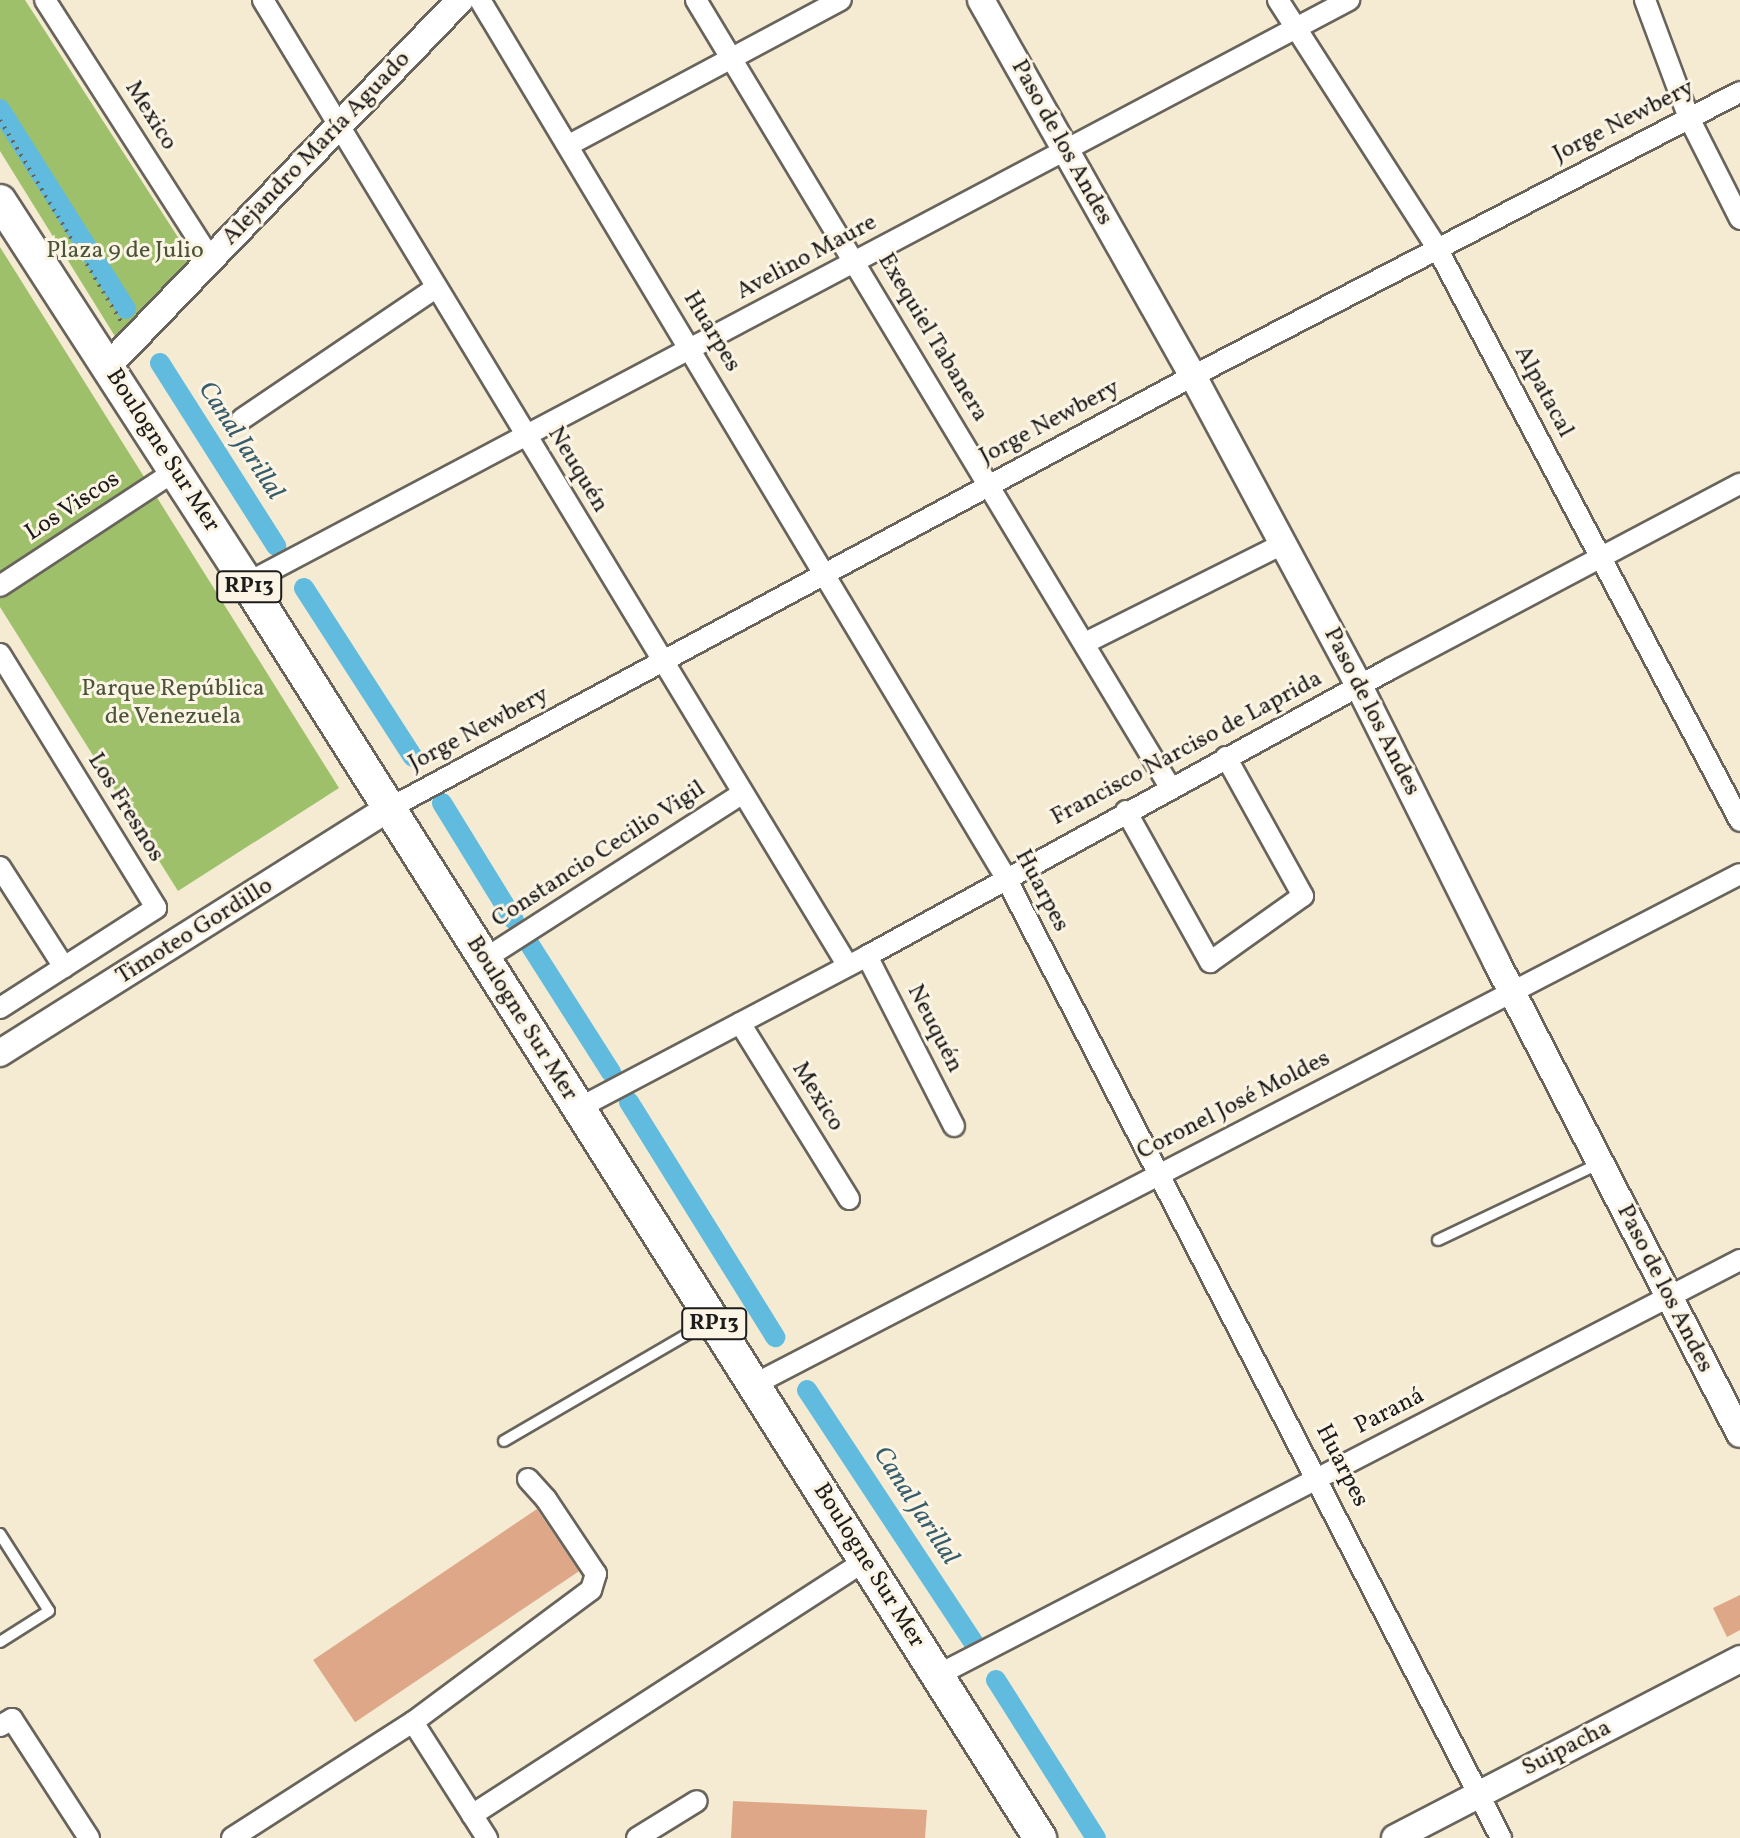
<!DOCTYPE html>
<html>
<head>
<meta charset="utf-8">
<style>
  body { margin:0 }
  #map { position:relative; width:1740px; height:1838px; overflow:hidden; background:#f4ebd2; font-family:Vollkorn,serif }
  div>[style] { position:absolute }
  .green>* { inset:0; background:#9ec06a }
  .canal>* { height:20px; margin:-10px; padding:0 10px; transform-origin:10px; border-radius:10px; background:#60bbde }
  .building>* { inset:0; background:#dda788; transform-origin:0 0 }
  .path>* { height:4px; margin-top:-2px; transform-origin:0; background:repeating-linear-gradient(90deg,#68645c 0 2px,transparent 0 8px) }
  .roads { filter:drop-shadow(2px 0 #68645c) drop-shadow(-2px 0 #68645c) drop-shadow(0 2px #68645c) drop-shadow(0 -2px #68645c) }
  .service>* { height:10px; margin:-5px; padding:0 5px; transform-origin:5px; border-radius:5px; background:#fff }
  .minor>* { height:20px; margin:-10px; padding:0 10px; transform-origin:10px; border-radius:10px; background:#fff }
  .tertiary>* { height:26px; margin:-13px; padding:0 13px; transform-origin:13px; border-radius:13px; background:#fff }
  .primary>* { height:32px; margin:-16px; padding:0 16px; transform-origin:16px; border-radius:16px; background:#fff }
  span { translate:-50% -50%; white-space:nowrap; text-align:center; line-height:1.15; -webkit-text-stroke:6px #fcf5e5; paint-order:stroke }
  .shield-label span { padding:2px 6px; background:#fcf5e5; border:2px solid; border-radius:6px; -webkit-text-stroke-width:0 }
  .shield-label { font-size:22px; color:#1c1c1c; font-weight:700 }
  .street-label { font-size:24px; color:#1c1c1c }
  .park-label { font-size:24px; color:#4a5537 }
  .water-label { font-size:26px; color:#375c6a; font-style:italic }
</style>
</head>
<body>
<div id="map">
  <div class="green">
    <div style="clip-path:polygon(0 0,25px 0,194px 262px,116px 338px,0 151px)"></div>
    <div style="clip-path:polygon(0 247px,339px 788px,178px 891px,0 607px)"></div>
  </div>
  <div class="canal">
    <div style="left:0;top:109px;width:236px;rotate:57.8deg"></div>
    <div style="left:160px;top:363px;width:217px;rotate:57.6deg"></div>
    <div style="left:304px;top:588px;width:201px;rotate:57.2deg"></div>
    <div style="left:442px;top:803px;width:137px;rotate:58.4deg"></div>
    <div style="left:530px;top:945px;width:151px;rotate:57.5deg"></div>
    <div style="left:629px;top:1102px;width:277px;rotate:58.1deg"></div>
    <div style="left:807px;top:1390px;width:313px;rotate:56.6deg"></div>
    <div style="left:996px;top:1680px;width:187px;rotate:57.7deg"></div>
  </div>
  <div class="building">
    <div style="left:537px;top:1509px;width:75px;height:270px;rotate:56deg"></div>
    <div style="clip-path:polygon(1740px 1595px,1740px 1630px,1727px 1637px,1713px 1608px)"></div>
    <div style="clip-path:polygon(733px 1801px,927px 1810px,925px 1838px,731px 1838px)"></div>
  </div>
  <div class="path">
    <div style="left:0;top:120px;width:235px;rotate:59deg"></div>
  </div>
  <div class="roads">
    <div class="service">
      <div style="left:1438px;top:1240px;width:177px;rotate:-25.4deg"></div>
      <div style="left:504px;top:1441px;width:238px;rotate:-30.2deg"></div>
      <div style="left:0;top:1534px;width:91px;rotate:57.5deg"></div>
      <div style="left:49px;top:1611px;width:58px;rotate:147.7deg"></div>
    </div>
    <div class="minor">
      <div style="left:45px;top:0;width:308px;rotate:57.4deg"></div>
      <div style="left:263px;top:0;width:1129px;rotate:58.8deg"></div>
      <div style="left:480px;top:0;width:1024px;rotate:59.07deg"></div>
      <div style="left:1006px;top:878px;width:1080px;rotate:62.72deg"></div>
      <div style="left:696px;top:0;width:919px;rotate:58.94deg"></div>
      <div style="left:1278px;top:0;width:295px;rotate:57.3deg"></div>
      <div style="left:1437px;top:248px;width:648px;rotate:62.13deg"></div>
      <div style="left:1645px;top:0;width:126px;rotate:69.6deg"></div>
      <div style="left:1689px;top:118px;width:113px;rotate:63.2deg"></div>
      <div style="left:569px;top:145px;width:308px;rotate:-28.1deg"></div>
      <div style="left:242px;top:419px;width:235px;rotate:-34.1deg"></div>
      <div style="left:247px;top:583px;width:1247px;rotate:-27.88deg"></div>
      <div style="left:0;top:586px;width:209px;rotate:-33.3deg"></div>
      <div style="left:1085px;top:643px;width:221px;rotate:-26.6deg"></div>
      <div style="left:0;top:654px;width:298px;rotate:58.4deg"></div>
      <div style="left:156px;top:908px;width:185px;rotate:147.3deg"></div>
      <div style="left:388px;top:809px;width:914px;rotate:-28.28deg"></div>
      <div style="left:1193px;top:376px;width:616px;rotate:-27.44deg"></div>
      <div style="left:1126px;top:811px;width:173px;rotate:60.9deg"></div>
      <div style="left:1210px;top:962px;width:114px;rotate:-35.4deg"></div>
      <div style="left:1303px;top:896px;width:159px;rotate:-119deg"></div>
      <div style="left:0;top:867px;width:119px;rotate:57.4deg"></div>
      <div style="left:867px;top:956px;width:191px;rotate:62.9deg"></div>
      <div style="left:483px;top:960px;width:308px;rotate:-32.7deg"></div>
      <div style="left:740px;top:1023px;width:207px;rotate:58.2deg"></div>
      <div style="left:577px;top:1109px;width:328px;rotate:-27.8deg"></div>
      <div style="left:867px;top:956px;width:597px;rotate:-28.76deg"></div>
      <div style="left:1390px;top:669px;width:396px;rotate:-27.9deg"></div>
      <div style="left:753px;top:1385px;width:1111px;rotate:-27.37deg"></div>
      <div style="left:936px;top:1676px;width:905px;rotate:-27.36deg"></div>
      <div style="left:413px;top:1722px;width:138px;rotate:57.5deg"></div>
      <div style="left:0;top:1726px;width:14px;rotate:-30deg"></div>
      <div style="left:12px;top:1719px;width:142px;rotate:57.1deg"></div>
      <div style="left:472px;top:1815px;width:468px;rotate:-32.9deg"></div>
      <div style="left:232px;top:1838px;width:215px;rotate:-32.7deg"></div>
      <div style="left:413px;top:1722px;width:222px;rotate:-36.6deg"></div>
      <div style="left:591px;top:1590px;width:17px;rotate:-73deg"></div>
      <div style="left:596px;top:1574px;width:90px;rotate:-123.7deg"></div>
      <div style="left:546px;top:1499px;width:27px;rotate:-132deg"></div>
      <div style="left:637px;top:1838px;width:70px;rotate:-31.7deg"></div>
    </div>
    <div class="tertiary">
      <div style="left:981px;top:0;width:432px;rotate:60.6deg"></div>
      <div style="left:1193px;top:376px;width:352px;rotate:61.8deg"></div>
      <div style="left:1359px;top:686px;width:307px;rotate:63.5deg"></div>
      <div style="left:1496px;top:961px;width:532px;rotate:62.71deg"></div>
      <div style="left:107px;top:367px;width:509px;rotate:-46.11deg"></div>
      <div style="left:0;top:1053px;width:458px;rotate:-32.2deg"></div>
      <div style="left:1395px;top:1838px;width:389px;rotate:-27.4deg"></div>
    </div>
    <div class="primary">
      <div style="left:0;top:201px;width:455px;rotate:57.1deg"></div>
      <div style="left:247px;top:583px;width:1485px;rotate:57.71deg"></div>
    </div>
  </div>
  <div class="shield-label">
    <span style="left:249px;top:587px">RP13</span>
    <span style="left:714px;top:1324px">RP13</span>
  </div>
  <div class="street-label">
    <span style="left:150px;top:116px;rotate:58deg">Mexico</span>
    <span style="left:1624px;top:122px;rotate:-27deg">Jorge Newbery</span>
    <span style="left:1061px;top:143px;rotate:61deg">Paso de los Andes</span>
    <span style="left:317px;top:149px;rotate:-46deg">Alejandro María Aguado</span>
    <span style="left:807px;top:258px;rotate:-28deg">Avelino Maure</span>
    <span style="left:711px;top:332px;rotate:59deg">Huarpes</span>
    <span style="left:932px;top:338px;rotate:59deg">Exequiel Tabanera</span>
    <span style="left:1543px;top:392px;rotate:62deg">Alpatacal</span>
    <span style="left:1050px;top:423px;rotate:-28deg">Jorge Newbery</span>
    <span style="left:162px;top:451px;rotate:57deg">Boulogne Sur Mer</span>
    <span style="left:577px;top:470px;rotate:59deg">Neuquén</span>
    <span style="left:73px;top:507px;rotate:-33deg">Los Viscos</span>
    <span style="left:1371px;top:712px;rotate:63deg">Paso de los Andes</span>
    <span style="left:479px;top:730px;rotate:-28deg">Jorge Newbery</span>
    <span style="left:1187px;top:749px;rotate:-28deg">Francisco Narciso de Laprida</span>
    <span style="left:125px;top:808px;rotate:58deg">Los Fresnos</span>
    <span style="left:599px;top:855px;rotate:-33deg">Constancio Cecilio Vigil</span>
    <span style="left:1041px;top:891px;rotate:62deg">Huarpes</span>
    <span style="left:195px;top:932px;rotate:-32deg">Timoteo Gordillo</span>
    <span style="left:521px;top:1019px;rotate:58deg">Boulogne Sur Mer</span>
    <span style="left:934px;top:1029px;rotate:63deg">Neuquén</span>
    <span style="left:817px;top:1097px;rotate:58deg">Mexico</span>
    <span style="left:1234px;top:1106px;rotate:-27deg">Coronel José Moldes</span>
    <span style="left:1664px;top:1289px;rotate:63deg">Paso de los Andes</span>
    <span style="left:1390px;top:1412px;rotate:-27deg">Paraná</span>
    <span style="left:1341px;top:1466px;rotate:63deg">Huarpes</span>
    <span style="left:868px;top:1566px;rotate:58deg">Boulogne Sur Mer</span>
    <span style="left:1567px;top:1749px;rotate:-27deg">Suipacha</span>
  </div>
  <div class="park-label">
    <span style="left:125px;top:252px">Plaza 9 de Julio</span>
    <span style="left:173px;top:704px">Parque República<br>de Venezuela</span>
  </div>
  <div class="water-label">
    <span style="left:240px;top:441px;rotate:57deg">Canal Jarillal</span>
    <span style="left:915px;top:1506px;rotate:57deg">Canal Jarillal</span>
  </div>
</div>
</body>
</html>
